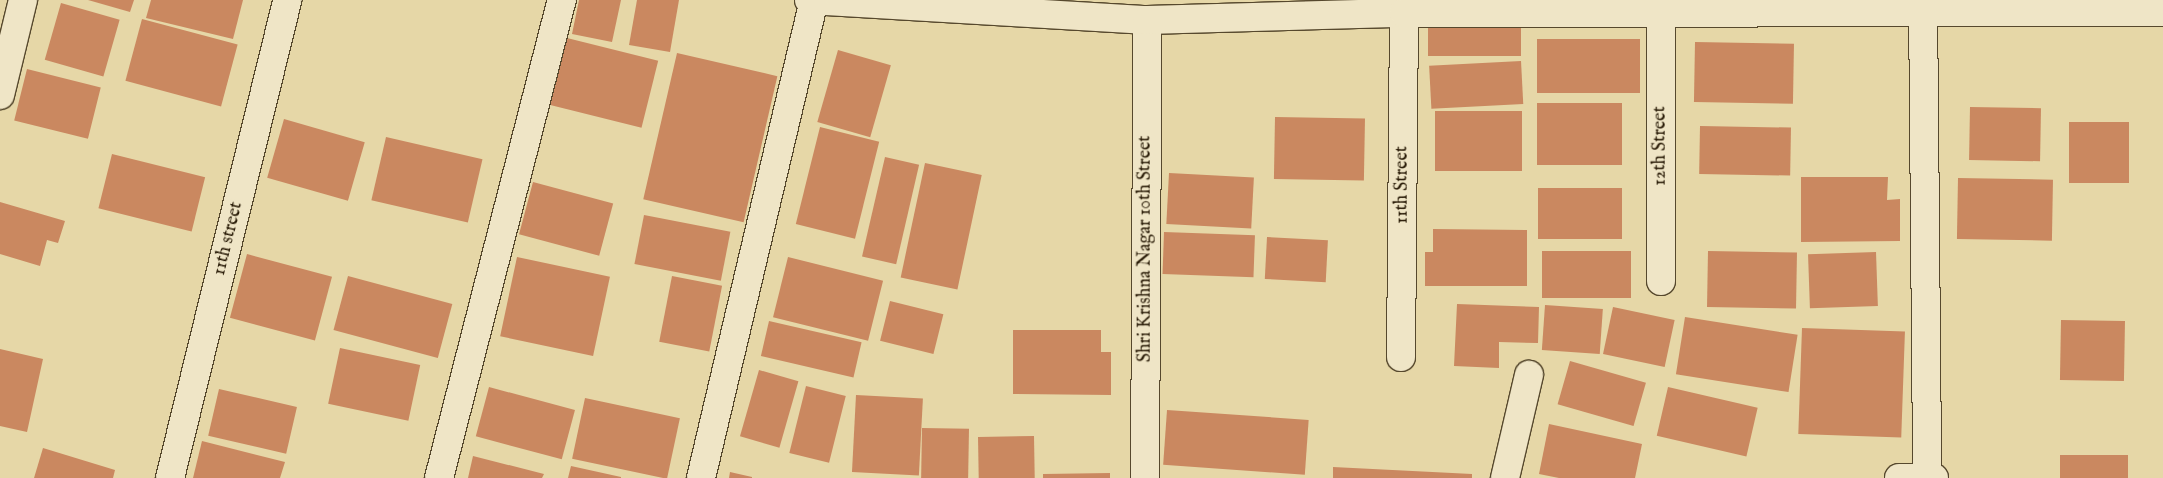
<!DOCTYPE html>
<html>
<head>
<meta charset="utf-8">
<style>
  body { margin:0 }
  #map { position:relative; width:2163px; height:478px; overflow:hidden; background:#e6d7a7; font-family:"IM FELL English",serif }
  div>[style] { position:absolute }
  .building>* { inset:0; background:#ca8860; transform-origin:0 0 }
  .roads { filter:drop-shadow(1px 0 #56482d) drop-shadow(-1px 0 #56482d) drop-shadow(0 1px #56482d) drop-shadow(0 -1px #56482d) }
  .minor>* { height:28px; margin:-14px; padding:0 14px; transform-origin:14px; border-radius:14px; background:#efe5c6 }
  .tertiary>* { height:28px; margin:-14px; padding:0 14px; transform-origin:14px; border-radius:14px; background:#efe5c6 }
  span { translate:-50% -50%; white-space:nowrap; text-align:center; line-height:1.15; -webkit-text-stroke:5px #efe5c6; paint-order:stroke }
  .street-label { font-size:18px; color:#261804 }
</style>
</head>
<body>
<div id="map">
  <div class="building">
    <div style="clip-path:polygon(88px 0,134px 0,130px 12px)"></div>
    <div style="clip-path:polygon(151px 0,243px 0,233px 39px,146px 18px)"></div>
    <div style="clip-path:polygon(579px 0,621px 0,612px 42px,572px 34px)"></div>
    <div style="clip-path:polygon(637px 0,679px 0,670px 52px,629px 45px)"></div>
    <div style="left:61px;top:3px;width:61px;height:59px;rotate:16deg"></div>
    <div style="left:142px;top:19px;width:99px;height:64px;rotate:15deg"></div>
    <div style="left:1521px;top:26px;width:30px;height:93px;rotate:90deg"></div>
    <div style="left:567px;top:38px;width:94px;height:69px;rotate:14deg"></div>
    <div style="left:1537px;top:39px;width:103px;height:54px"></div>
    <div style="left:1695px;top:42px;width:99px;height:60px;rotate:1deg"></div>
    <div style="left:838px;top:50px;width:55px;height:75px;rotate:16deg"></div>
    <div style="left:677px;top:53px;width:103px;height:150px;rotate:13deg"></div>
    <div style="left:1521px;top:61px;width:43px;height:92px;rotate:87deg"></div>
    <div style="left:27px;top:69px;width:76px;height:53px;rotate:14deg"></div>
    <div style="left:1537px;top:103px;width:85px;height:62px"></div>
    <div style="left:1970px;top:107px;width:71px;height:53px;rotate:1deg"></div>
    <div style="left:1435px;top:111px;width:87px;height:60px"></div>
    <div style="left:1275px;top:117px;width:90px;height:62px;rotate:1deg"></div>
    <div style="left:284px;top:119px;width:84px;height:61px;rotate:16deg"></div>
    <div style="left:2069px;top:122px;width:60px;height:61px"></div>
    <div style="left:1700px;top:126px;width:91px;height:48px;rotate:1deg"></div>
    <div style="left:820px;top:127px;width:61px;height:100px;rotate:14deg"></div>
    <div style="left:386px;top:137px;width:99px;height:65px;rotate:13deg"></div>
    <div style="left:112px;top:154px;width:96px;height:56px;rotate:14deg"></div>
    <div style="left:885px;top:157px;width:35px;height:102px;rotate:13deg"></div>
    <div style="left:925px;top:163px;width:58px;height:117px;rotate:12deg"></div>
    <div style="left:1169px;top:173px;width:85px;height:51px;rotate:3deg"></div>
    <div style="clip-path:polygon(1801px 177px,1888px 177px,1887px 200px,1900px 199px,1900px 241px,1801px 242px)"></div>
    <div style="left:1958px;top:178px;width:95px;height:61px;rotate:1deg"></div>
    <div style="left:533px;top:182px;width:83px;height:54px;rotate:15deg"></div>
    <div style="left:1538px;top:188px;width:84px;height:51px"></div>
    <div style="clip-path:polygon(0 202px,65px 221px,58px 243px,47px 240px,40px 266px,0 254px)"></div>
    <div style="left:644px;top:215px;width:88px;height:50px;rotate:11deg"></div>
    <div style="clip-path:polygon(1433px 229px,1527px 230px,1527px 286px,1425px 286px,1425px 252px,1433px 252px)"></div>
    <div style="left:1164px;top:232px;width:91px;height:42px;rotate:2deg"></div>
    <div style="left:1267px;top:237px;width:61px;height:42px;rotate:3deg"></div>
    <div style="left:1542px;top:251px;width:89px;height:47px"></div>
    <div style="left:1708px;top:251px;width:89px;height:56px;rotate:1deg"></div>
    <div style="left:1876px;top:252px;width:54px;height:68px;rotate:88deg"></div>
    <div style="left:247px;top:254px;width:88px;height:66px;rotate:15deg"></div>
    <div style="left:517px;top:257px;width:95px;height:81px;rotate:12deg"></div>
    <div style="left:788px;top:257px;width:98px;height:62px;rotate:14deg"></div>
    <div style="left:348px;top:276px;width:108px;height:56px;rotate:15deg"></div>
    <div style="left:672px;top:276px;width:51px;height:67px;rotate:11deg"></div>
    <div style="left:890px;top:301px;width:55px;height:41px;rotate:14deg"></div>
    <div style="clip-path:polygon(1457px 304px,1539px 307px,1538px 343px,1499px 342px,1499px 368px,1454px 366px)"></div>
    <div style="left:1545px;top:305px;width:58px;height:45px;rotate:4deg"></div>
    <div style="left:1613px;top:307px;width:63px;height:48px;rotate:12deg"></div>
    <div style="left:1685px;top:317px;width:114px;height:58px;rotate:9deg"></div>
    <div style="left:2061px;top:320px;width:64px;height:60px;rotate:1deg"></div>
    <div style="left:769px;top:321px;width:95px;height:36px;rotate:13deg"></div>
    <div style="left:1802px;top:328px;width:103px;height:106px;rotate:2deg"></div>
    <div style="clip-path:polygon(1013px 330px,1101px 330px,1101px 352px,1111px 352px,1111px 395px,1013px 394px)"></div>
    <div style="left:340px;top:348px;width:82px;height:57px;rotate:12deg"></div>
    <div style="clip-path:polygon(0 349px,43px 359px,27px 432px,0 426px)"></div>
    <div style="left:1570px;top:361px;width:79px;height:45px;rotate:16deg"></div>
    <div style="left:759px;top:370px;width:41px;height:69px;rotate:16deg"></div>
    <div style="left:806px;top:386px;width:41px;height:69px;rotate:14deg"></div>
    <div style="left:489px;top:387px;width:89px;height:51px;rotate:15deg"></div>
    <div style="left:1668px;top:387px;width:92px;height:50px;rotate:13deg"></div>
    <div style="left:219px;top:389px;width:80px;height:48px;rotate:13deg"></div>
    <div style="left:856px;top:395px;width:67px;height:77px;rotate:3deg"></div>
    <div style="left:585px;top:398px;width:97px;height:62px;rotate:12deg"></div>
    <div style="left:1167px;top:410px;width:142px;height:55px;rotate:4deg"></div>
    <div style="clip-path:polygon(1549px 424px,1642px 444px,1635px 478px,1559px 478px,1539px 474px)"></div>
    <div style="left:922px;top:428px;width:47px;height:50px;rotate:1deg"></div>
    <div style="left:1034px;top:436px;width:42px;height:56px;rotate:89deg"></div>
    <div style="clip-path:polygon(202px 441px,285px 462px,280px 478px,193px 478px)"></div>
    <div style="clip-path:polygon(43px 448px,115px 470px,113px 478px,34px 478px)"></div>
    <div style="left:2060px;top:455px;width:68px;height:23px"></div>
    <div style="clip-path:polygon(473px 456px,544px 474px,542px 478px,468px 478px)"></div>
    <div style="clip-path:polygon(571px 466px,621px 477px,621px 478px,568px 478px)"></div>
    <div style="clip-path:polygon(1333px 467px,1472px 474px,1472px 478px,1333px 478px)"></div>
    <div style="clip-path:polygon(730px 472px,752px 477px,752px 478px,729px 478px)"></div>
    <div style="clip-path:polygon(1110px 473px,1110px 478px,1043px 478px,1043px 474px)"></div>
  </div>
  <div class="roads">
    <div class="minor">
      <div style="left:1923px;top:0;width:476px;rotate:89.5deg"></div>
      <div style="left:0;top:95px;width:98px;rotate:-76.4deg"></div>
      <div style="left:1661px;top:281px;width:281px;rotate:-90deg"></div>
      <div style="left:1401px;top:357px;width:357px;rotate:-89.5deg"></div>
      <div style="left:170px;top:478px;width:492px;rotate:-76.2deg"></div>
      <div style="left:439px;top:478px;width:494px;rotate:-75.6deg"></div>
      <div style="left:1145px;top:478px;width:458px;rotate:-89.7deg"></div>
      <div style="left:1505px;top:478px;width:106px;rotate:-76.9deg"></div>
      <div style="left:1899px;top:478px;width:35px"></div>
    </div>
    <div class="tertiary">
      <div style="left:809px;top:0;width:339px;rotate:3.4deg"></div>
      <div style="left:1147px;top:20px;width:257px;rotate:-1.6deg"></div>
      <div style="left:1404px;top:13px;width:759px;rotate:-0.08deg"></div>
      <div style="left:701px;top:478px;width:490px;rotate:-76.7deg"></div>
    </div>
  </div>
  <div class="street-label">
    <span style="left:1661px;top:146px;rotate:-90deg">12th Street</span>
    <span style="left:1403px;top:185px;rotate:-90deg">11th Street</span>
    <span style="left:229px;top:239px;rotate:-76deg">11th street</span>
    <span style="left:1146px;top:249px;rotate:-90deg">Shri Krishna Nagar 10th Street</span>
  </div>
</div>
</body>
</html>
